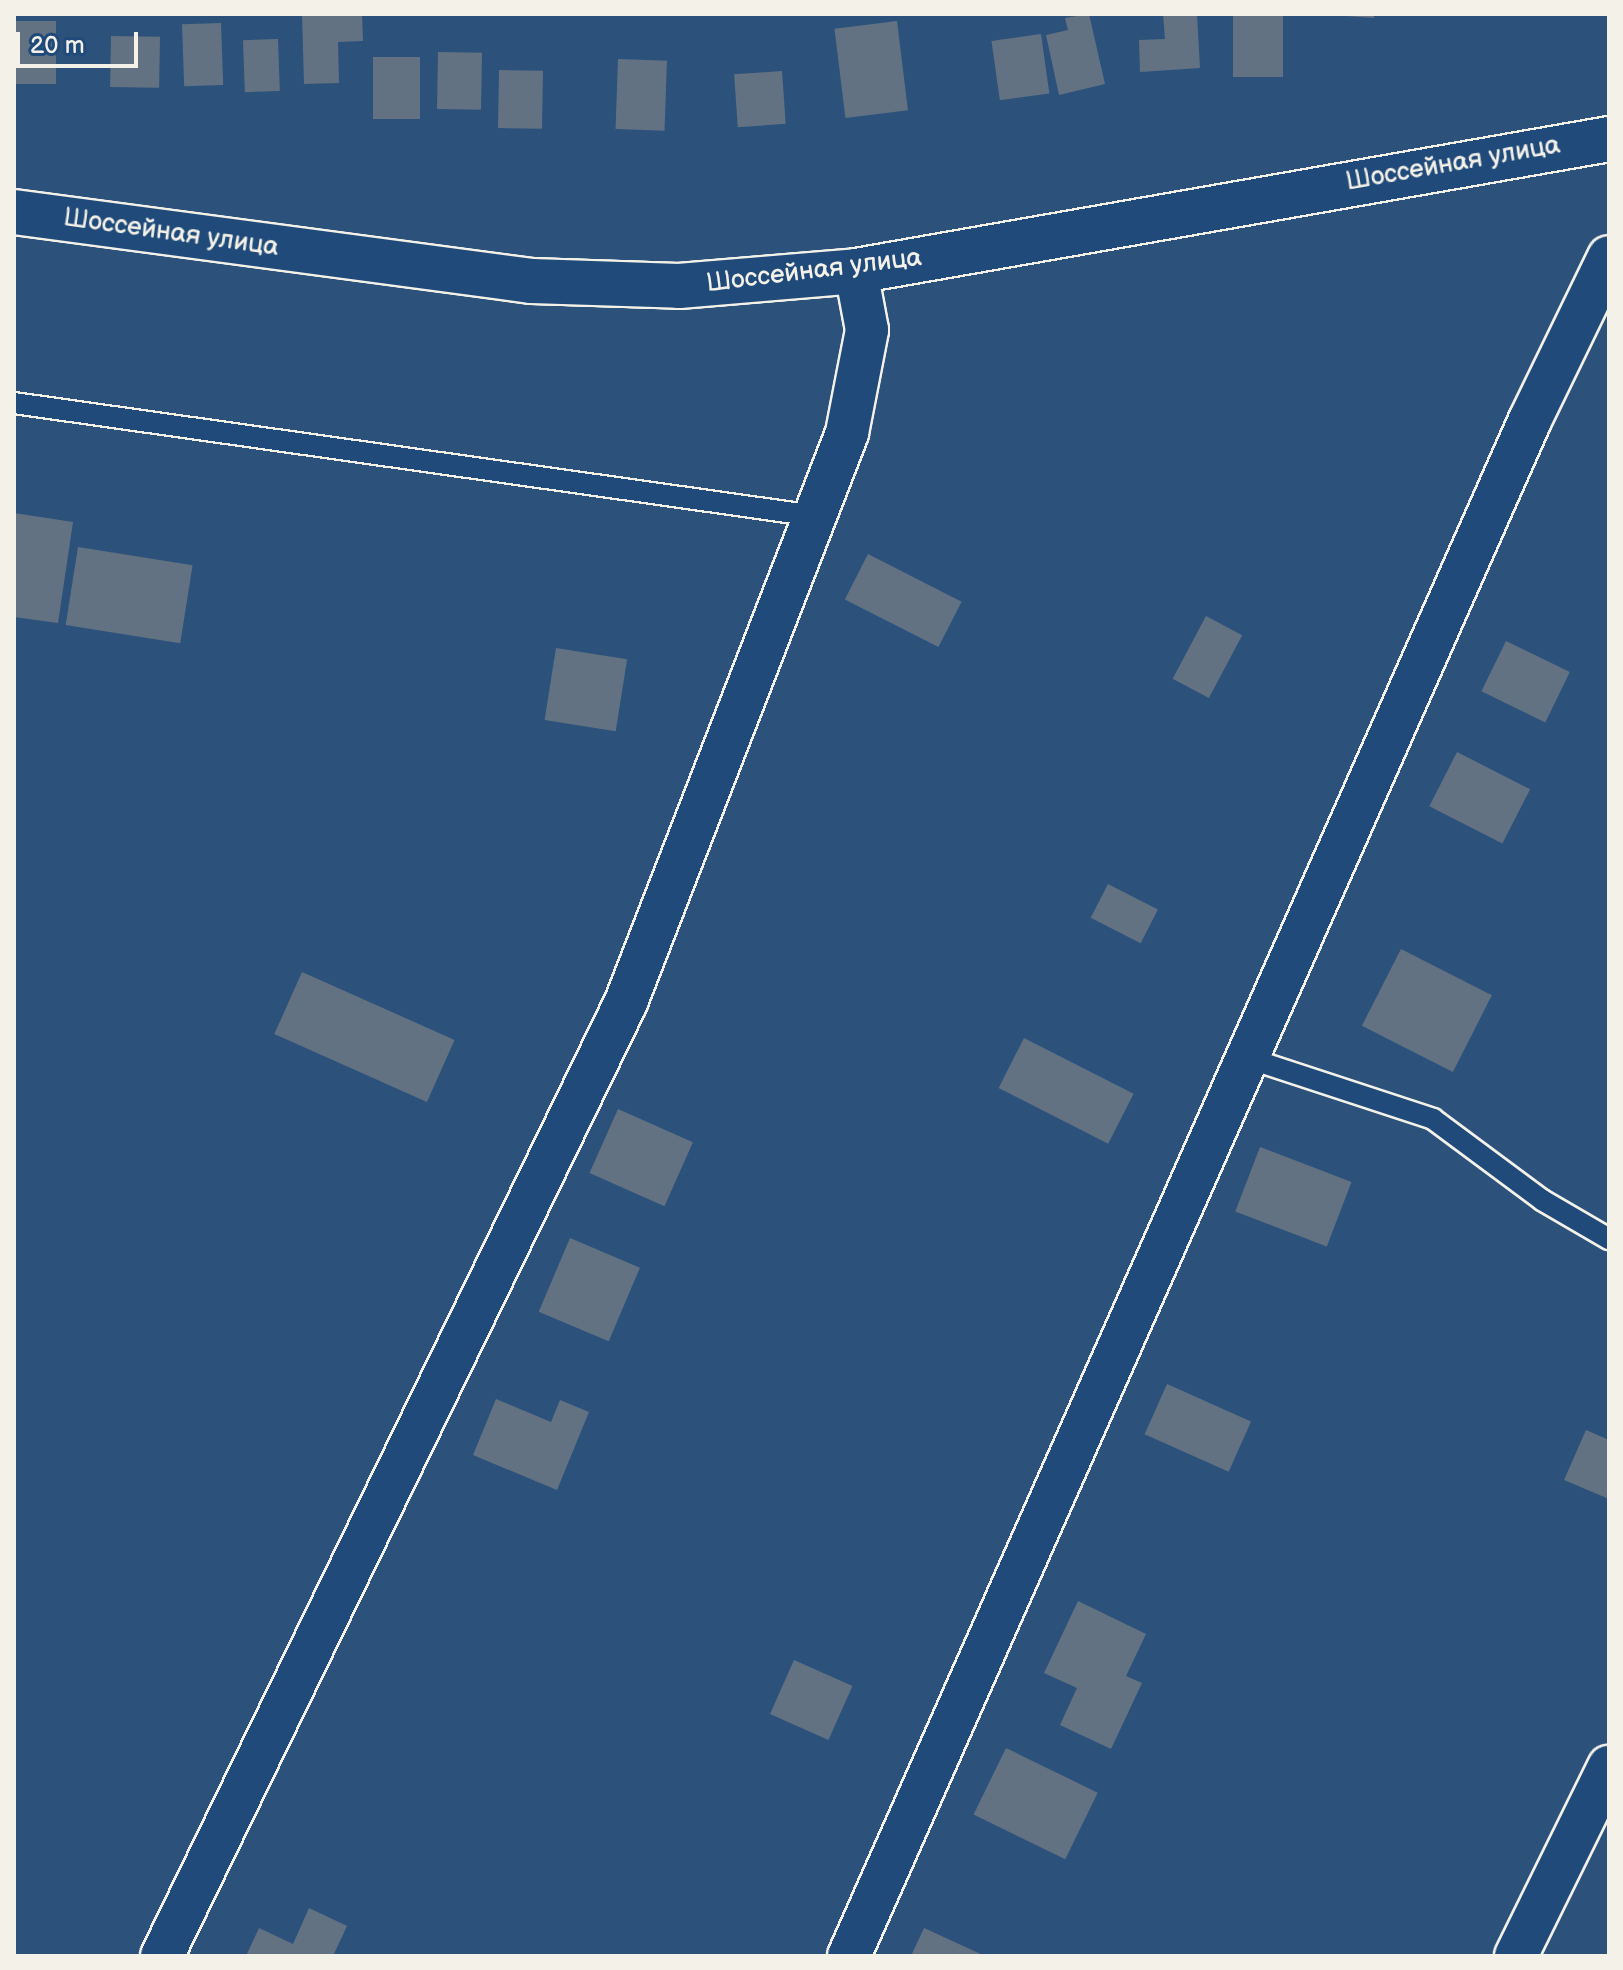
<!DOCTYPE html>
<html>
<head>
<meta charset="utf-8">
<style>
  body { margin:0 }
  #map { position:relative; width:1623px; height:1970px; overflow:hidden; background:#2c527c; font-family:"Balsamiq Sans",sans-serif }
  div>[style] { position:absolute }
  .building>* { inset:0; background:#627282; transform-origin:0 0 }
  .roads { filter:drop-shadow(2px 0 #f4f1e8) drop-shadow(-2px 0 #f4f1e8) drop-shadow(0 2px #f4f1e8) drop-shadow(0 -2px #f4f1e8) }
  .service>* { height:20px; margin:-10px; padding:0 10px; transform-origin:10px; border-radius:10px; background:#1f4a7a }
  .minor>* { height:42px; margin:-21px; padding:0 21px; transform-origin:21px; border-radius:21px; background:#1f4a7a }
  .secondary>* { height:44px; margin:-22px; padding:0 22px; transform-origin:22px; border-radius:22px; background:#1f4a7a }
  span { translate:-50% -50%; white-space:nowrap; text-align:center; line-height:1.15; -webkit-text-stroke:6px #1f4a7a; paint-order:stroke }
  .street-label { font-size:26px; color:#f4f1e8 }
  .frame { position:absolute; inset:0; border:16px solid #f4f1e8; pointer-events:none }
  .scale { position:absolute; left:16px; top:32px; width:122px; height:36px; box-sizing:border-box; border:4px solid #f4f1e8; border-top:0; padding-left:10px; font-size:24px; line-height:28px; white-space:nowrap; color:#f4f1e8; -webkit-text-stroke:6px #1f4a7a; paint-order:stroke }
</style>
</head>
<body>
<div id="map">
  <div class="building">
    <div style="clip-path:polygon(302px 14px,362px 14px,363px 41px,338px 42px,339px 83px,304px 84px)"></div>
    <div style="clip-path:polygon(1089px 14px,1105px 84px,1059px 95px,1046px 35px,1068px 30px,1065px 18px)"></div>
    <div style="clip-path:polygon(1163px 14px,1197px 14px,1200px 68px,1140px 72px,1139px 40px,1165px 39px)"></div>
    <div style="left:1233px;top:14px;width:50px;height:63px"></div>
    <div style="clip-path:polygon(1346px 14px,1374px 14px,1374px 18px,1346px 16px)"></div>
    <div style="left:14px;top:21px;width:42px;height:63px"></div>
    <div style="left:897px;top:21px;width:90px;height:63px;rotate:83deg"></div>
    <div style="left:221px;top:23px;width:62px;height:39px;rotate:88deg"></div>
    <div style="left:1041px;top:34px;width:60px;height:50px;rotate:82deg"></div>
    <div style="left:111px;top:36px;width:49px;height:51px;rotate:1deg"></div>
    <div style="left:278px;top:39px;width:52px;height:35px;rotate:88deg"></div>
    <div style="left:438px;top:52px;width:44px;height:57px;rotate:1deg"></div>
    <div style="left:373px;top:57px;width:47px;height:62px"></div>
    <div style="left:618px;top:59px;width:49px;height:70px;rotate:2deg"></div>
    <div style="left:499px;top:70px;width:44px;height:58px;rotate:1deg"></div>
    <div style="left:782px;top:71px;width:53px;height:48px;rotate:86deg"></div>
    <div style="clip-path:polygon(14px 513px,73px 522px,58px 623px,14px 617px)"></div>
    <div style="left:78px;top:547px;width:116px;height:79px;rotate:9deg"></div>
    <div style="left:868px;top:554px;width:105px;height:51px;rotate:27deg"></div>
    <div style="left:1206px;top:616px;width:41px;height:71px;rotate:28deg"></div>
    <div style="left:1506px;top:641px;width:71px;height:56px;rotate:26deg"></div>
    <div style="left:556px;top:648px;width:72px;height:73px;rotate:9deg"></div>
    <div style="left:1457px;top:752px;width:82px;height:61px;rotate:27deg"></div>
    <div style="left:1108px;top:884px;width:56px;height:38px;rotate:27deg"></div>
    <div style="left:1401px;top:949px;width:102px;height:86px;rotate:27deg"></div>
    <div style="left:302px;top:972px;width:167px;height:68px;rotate:24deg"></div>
    <div style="left:1024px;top:1038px;width:123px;height:56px;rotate:27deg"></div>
    <div style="left:618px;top:1109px;width:82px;height:70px;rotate:24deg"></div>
    <div style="left:1260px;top:1147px;width:98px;height:69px;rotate:21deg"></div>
    <div style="left:570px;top:1238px;width:76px;height:80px;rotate:23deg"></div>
    <div style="left:1167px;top:1384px;width:92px;height:55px;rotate:24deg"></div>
    <div style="clip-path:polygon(496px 1399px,551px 1422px,560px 1400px,589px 1412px,557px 1490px,473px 1455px)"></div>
    <div style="clip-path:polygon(1586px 1430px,1609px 1440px,1609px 1499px,1564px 1480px)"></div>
    <div style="clip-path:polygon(1078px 1601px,1146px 1634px,1126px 1676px,1142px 1683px,1111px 1749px,1060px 1725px,1077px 1688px,1044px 1673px)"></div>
    <div style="left:794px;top:1660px;width:64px;height:59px;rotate:24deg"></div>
    <div style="left:1006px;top:1748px;width:102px;height:74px;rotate:26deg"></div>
    <div style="clip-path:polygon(309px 1908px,347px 1926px,333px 1956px,246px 1956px,259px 1928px,293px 1944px)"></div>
    <div style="clip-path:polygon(924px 1928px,985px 1956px,911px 1956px)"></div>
  </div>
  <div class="roads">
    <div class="service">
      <div style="left:14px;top:403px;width:809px;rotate:8.03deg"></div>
      <div style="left:1248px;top:1058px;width:195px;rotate:18.2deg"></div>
      <div style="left:1433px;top:1119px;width:136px;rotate:36.6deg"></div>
      <div style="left:1542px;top:1200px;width:78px;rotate:30.2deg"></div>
    </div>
    <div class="minor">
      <div style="left:162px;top:1956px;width:1061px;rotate:-64.06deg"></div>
      <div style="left:626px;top:1002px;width:610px;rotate:-68.77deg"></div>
      <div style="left:847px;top:433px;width:105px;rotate:-79deg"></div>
      <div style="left:867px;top:330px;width:60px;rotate:-100.6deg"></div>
      <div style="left:849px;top:1956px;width:1680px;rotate:-66.09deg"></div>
      <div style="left:1530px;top:420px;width:181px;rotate:-64.1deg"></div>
      <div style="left:1516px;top:1956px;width:211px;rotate:-63.8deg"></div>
    </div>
    <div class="secondary">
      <div style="left:14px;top:212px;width:523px;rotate:7.59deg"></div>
      <div style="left:532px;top:281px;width:147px;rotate:1.9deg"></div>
      <div style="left:679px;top:286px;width:178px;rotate:-4.8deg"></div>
      <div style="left:856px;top:271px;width:764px;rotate:-9.94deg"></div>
    </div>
  </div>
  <div class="street-label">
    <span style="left:1453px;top:164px;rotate:-10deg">Шоссейная улица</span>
    <span style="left:171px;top:233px;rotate:8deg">Шоссейная улица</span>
    <span style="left:814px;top:271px;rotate:-7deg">Шоссейная улица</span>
  </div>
  <div class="frame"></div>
  <div class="scale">20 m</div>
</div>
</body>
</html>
